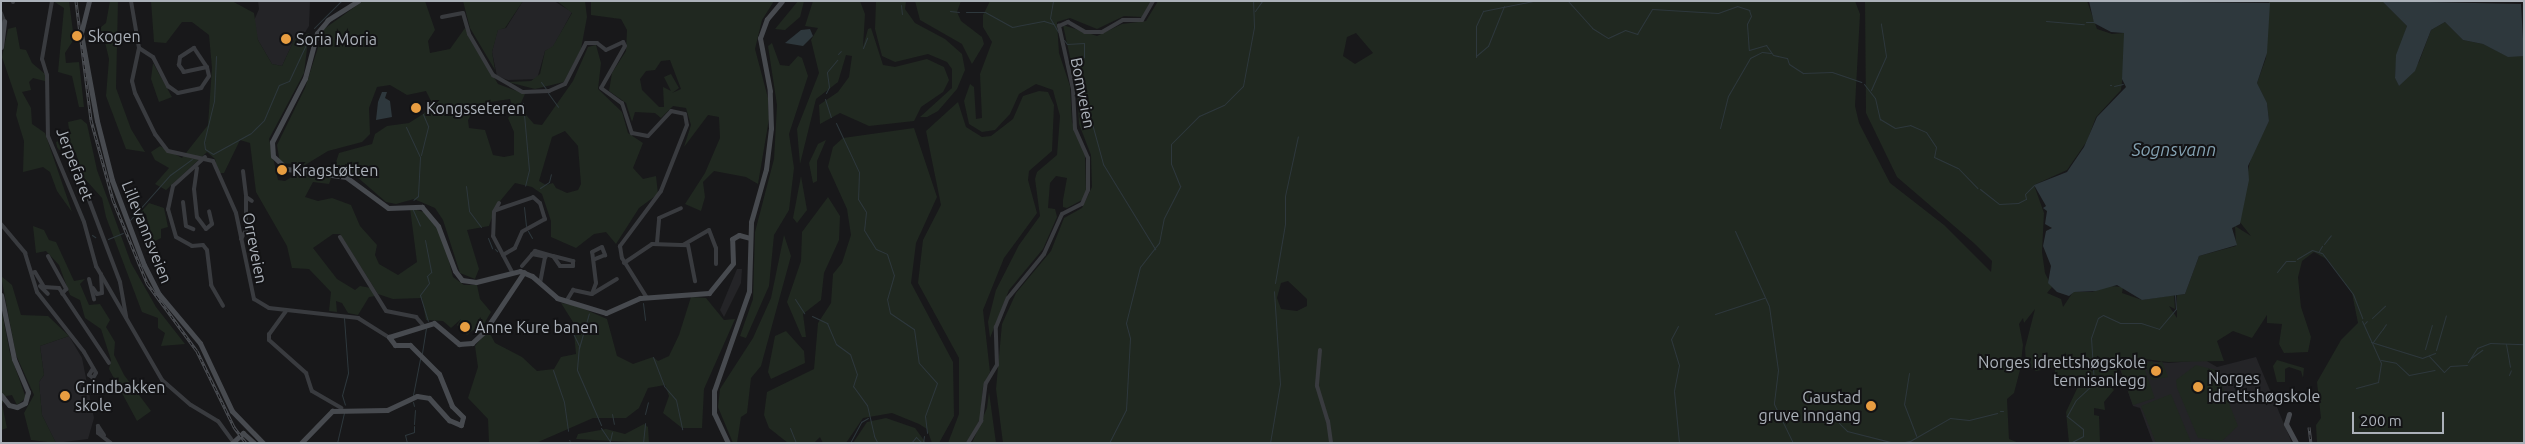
<!DOCTYPE html>
<html>
<head>
<meta charset="utf-8">
<style>
  body { margin:0 }
  #map { position:relative; width:2525px; height:444px; overflow:hidden; background:#18181a; font-family:Ubuntu,sans-serif }
  div>[style] { position:absolute }
  .built>* { inset:0; background:#242427 }
  .green>* { inset:0; background:#202820; transform-origin:0 0 }
  .water>* { inset:0; background:#2e383d }
  .stream>* { height:1px; margin:-0.5px; padding:0 0.5px; transform-origin:0.5px; border-radius:0.5px; background:#2e383d }
  .street>* { height:4px; margin:-2px; padding:0 2px; transform-origin:2px; border-radius:2px; background:#393b3f }
  .secondary>* { height:5px; margin:-2.5px; padding:0 2.5px; transform-origin:2.5px; border-radius:2.5px; background:#474a4f }
  .rail>* { height:3px; margin-top:-1.5px; transform-origin:0; background:repeating-linear-gradient(90deg,#131315 0 4px,#4c4f54 0 8px); box-sizing:border-box; border-block:1px solid #4c4f54 }
  .dots>* { width:14px; height:14px; translate:-50% -50%; box-sizing:border-box; border:2px solid #131315; border-radius:50% }
  span { translate:-50% -50%; white-space:nowrap; text-align:center; line-height:1.15; -webkit-text-stroke:4px #131315; paint-order:stroke }
  .poi-label { font-size:16px; color:#abb1b9 }
  .left { translate:0 -50%; text-align:left }
  .right { translate:-100% -50%; text-align:right }
  .street-label { font-size:16px; color:#abb1b9 }
  .water-label { font-size:18px; color:#84a2b2; font-style:italic }
  .frame { position:absolute; inset:0; border:2px solid #abb1b9; pointer-events:none }
  .scale { position:absolute; left:2352px; top:412px; width:92px; height:22px; box-sizing:border-box; border:2px solid #abb1b9; border-top:0; padding-left:6px; font-size:15px; line-height:18px; white-space:nowrap; color:#abb1b9; -webkit-text-stroke:4px #131315; paint-order:stroke }
</style>
</head>
<body>
<div id="map">
  <div class="built">
    <div style="clip-path:polygon(258px 1px,310px 1px,309px 26px,304px 34px,295px 38px,282px 66px,272px 64px,258px 40px,253px 23px,259px 9px)"></div>
    <div style="clip-path:polygon(523px 1px,554px 1px,572px 12px,553px 47px,545px 51px,537px 79px,508px 80px,497px 76px,492px 52px,498px 29px,506px 28px)"></div>
    <div style="clip-path:polygon(737px 269px,742px 269px,741px 283px,724px 317px,720px 310px)"></div>
    <div style="clip-path:polygon(69px 336px,82px 358px,94px 418px,88px 439px,56px 443px,42px 415px,39px 382px,44px 375px,40px 346px)"></div>
    <div style="clip-path:polygon(2256px 357px,2292px 443px,2153px 443px,2140px 408px,2133px 406px,2119px 366px,2135px 360px,2169px 363px,2205px 360px,2217px 367px)"></div>
  </div>
  <div class="green">
    <div style="clip-path:polygon(53px 1px,69px 1px,74px 39px,65px 53px,66px 63px,79px 62px,84px 107px,79px 107px,72px 76px,58px 72px,64px 8px)"></div>
    <div style="clip-path:polygon(110px 1px,118px 1px,116px 88px,131px 129px,145px 152px,126px 149px,106px 96px,109px 59px,105px 42px,96px 31px,106px 23px)"></div>
    <div style="clip-path:polygon(151px 1px,232px 1px,254px 13px,258px 40px,272px 64px,282px 66px,295px 38px,309px 33px,304px 73px,269px 139px,278px 180px,285px 181px,298px 173px,332px 176px,329px 184px,313px 182px,305px 197px,318px 201px,332px 198px,351px 205px,360px 226px,377px 245px,375px 255px,379px 264px,398px 275px,417px 262px,410px 208px,427px 213px,443px 238px,453px 277px,464px 285px,477px 285px,480px 299px,491px 312px,478px 334px,473px 330px,467px 335px,457px 325px,461px 319px,451px 328px,443px 321px,426px 320px,422px 298px,393px 299px,378px 294px,340px 234px,333px 234px,313px 248px,337px 279px,355px 290px,360px 286px,371px 288px,375px 296px,369px 297px,358px 315px,348px 313px,342px 303px,336px 301px,337px 312px,329px 311px,331px 292px,309px 269px,292px 268px,287px 246px,256px 192px,250px 143px,240px 140px,224px 173px,218px 173px,215px 159px,207px 152px,166px 190px,155px 184px,169px 168px,155px 160px,151px 152px,160px 146px,182px 158px,208px 125px,212px 68px,209px 35px,192px 22px,182px 22px,166px 43px,154px 42px)"></div>
    <div style="clip-path:polygon(evenodd,363px 1px,425px 1px,435px 30px,428px 41px,430px 53px,450px 49px,465px 28px,498px 84px,525px 94px,519px 107px,534px 124px,542px 125px,573px 81px,588px 47px,596px 45px,601px 63px,598px 89px,622px 112px,628px 133px,643px 143px,633px 168px,643px 179px,656px 176px,658px 194px,639px 208px,616px 244px,606px 232px,594px 234px,576px 248px,551px 237px,551px 221px,542px 194px,532px 187px,515px 183px,496px 206px,489px 226px,467px 230px,479px 269px,475px 279px,460px 273px,443px 220px,435px 208px,414px 199px,396px 204px,386px 202px,356px 176px,335px 165px,339px 153px,372px 144px,375px 134px,387px 126px,409px 123px,423px 114px,433px 105px,426px 91px,407px 95px,390px 85px,377px 87px,369px 108px,370px 134px,362px 142px,328px 151px,305px 165px,280px 163px,277px 145px,305px 88px,324px 29px,363px 1px,510px 99px,514px 111px,508px 118px,514px 132px,514px 155px,504px 157px,493px 155px,485px 130px,469px 128px,468px 120px,477px 104px,510px 99px,363px 1px,565px 131px,578px 146px,581px 184px,578px 190px,567px 193px,556px 188px,553px 183px,546px 185px,539px 181px,552px 137px,565px 131px)"></div>
    <div style="clip-path:polygon(463px 1px,523px 1px,505px 28px,498px 30px,492px 52px,495px 70px,470px 28px)"></div>
    <div style="clip-path:polygon(557px 1px,585px 1px,587px 17px,581px 49px,564px 82px,535px 89px,508px 82px,531px 81px,540px 74px,545px 51px,553px 46px,572px 13px)"></div>
    <div style="clip-path:polygon(evenodd,591px 1px,774px 1px,762px 20px,755px 49px,768px 98px,769px 119px,758px 184px,746px 177px,714px 171px,703px 182px,705px 197px,701px 211px,685px 204px,705px 173px,720px 138px,719px 117px,708px 115px,684px 147px,691px 125px,686px 108px,673px 106px,661px 118px,655px 113px,635px 112px,632px 122px,626px 103px,609px 91px,612px 73px,626px 51px,627px 30px,621px 19px,591px 15px,591px 1px,670px 60px,681px 89px,672px 93px,679px 88px,671px 74px,664px 77px,671px 91px,663px 87px,664px 107px,659px 107px,642px 90px,640px 79px,646px 71px,655px 70px,661px 61px,670px 60px)"></div>
    <div style="clip-path:polygon(798px 1px,804px 1px,800px 17px,785px 30px,775px 29px)"></div>
    <div style="clip-path:polygon(813px 1px,860px 1px,865px 14px,863px 47px,868px 29px,871px 28px,883px 65px,895px 67px,927px 59px,944px 67px,949px 80px,943px 92px,921px 107px,914px 121px,869px 126px,840px 113px,820px 124px,819px 105px,838px 92px,849px 77px,852px 56px,846px 55px,838px 82px,816px 99px,800px 164px,797px 129px,819px 73px,811px 40px,818px 28px,805px 26px)"></div>
    <div style="clip-path:polygon(876px 1px,906px 1px,905px 9px,915px 23px,945px 39px,962px 54px,965px 70px,957px 89px,938px 111px,927px 117px,920px 117px,952px 88px,952px 69px,947px 62px,928px 54px,895px 62px,882px 56px,875px 29px)"></div>
    <div style="clip-path:polygon(915px 1px,961px 1px,957px 12px,961px 21px,982px 37px,984px 44px,972px 64px,962px 44px,920px 20px)"></div>
    <div style="clip-path:polygon(990px 1px,1151px 1px,1142px 17px,1124px 16px,1097px 29px,1070px 18px,1057px 22px,1059px 53px,1070px 86px,1072px 122px,1085px 154px,1086px 191px,1084px 199px,1067px 208px,1063px 207px,1063px 200px,1067px 178px,1056px 176px,1050px 183px,1048px 208px,1055px 209px,1057px 217px,1043px 249px,1009px 290px,990px 338px,988px 322px,996px 290px,1019px 245px,1040px 216px,1035px 179px,1037px 172px,1057px 155px,1060px 116px,1053px 90px,1036px 84px,1019px 94px,1010px 114px,995px 130px,982px 132px,969px 124px,964px 101px,970px 84px,974px 87px,976px 119px,982px 118px,980px 74px,992px 42px,983px 27px,983px 15px)"></div>
    <div style="clip-path:polygon(evenodd,1158px 1px,1855px 1px,1860px 14px,1855px 106px,1859px 123px,1890px 183px,1944px 225px,1991px 272px,1992px 261px,1975px 244px,1897px 177px,1866px 113px,1865px 1px,2087px 1px,2097px 29px,2112px 34px,2124px 33px,2125px 59px,2121px 90px,2096px 117px,2087px 141px,2067px 170px,2034px 185px,2044px 213px,2042px 252px,2045px 273px,2052px 287px,2047px 293px,2061px 299px,2063px 307px,2073px 292px,2092px 292px,2110px 286px,2123px 287px,2122px 293px,2142px 300px,2174px 295px,2175px 309px,2169px 306px,2177px 318px,2177px 295px,2185px 294px,2199px 256px,2236px 246px,2235px 226px,2251px 236px,2239px 221px,2239px 214px,2251px 157px,2269px 121px,2267px 103px,2257px 83px,2266px 58px,2269px 1px,2382px 1px,2407px 26px,2396px 64px,2395px 78px,2399px 86px,2419px 62px,2431px 30px,2445px 22px,2463px 40px,2483px 44px,2507px 56px,2524px 56px,2524px 443px,2317px 443px,2316px 425px,2321px 418px,2317px 382px,2341px 340px,2358px 323px,2352px 293px,2328px 260px,2314px 252px,2302px 261px,2298px 277px,2301px 307px,2311px 337px,2308px 352px,2284px 353px,2279px 344px,2282px 324px,2267px 323px,2267px 315px,2252px 338px,2233px 331px,2217px 341px,2224px 361px,2168px 362px,2136px 358px,2119px 365px,2114px 379px,2108px 384px,2114px 390px,2104px 402px,2105px 410px,2094px 408px,2094px 415px,2099px 416px,2100px 443px,2069px 443px,2066px 412px,2083px 376px,2055px 376px,2055px 367px,2062px 364px,2066px 352px,2052px 368px,2036px 371px,2026px 364px,2025px 348px,2035px 309px,2024px 323px,2023px 318px,2019px 324px,2023px 345px,2020px 370px,2014px 393px,2007px 399px,2009px 439px,2019px 443px,1003px 443px,996px 389px,1002px 324px,1016px 293px,1051px 251px,1064px 218px,1082px 208px,1092px 187px,1091px 155px,1079px 124px,1077px 89px,1063px 25px,1097px 36px,1122px 24px,1146px 21px,1158px 1px,1356px 33px,1373px 53px,1355px 64px,1343px 56px,1347px 37px,1356px 33px,1158px 1px,1288px 281px,1307px 299px,1307px 306px,1297px 311px,1281px 309px,1277px 298px,1281px 283px,1288px 281px)"></div>
    <div style="clip-path:polygon(16px 27px,20px 49px,26px 50px,32px 63px,45px 74px,45px 81px,33px 78px,29px 82px,31px 90px,22px 92px,31px 108px,32px 124px,45px 133px,72px 212px,57px 191px,50px 172px,43px 167px,23px 172px,24px 141px,16px 115px,18px 104px,2px 57px,8px 29px)"></div>
    <div style="clip-path:polygon(772px 43px,780px 65px,789px 66px,798px 56px,802px 58px,808px 76px,789px 134px,794px 168px,789px 210px,774px 235px,769px 286px,746px 338px,740px 336px,753px 299px,755px 232px,774px 159px,777px 105px,768px 46px)"></div>
    <div style="clip-path:polygon(153px 63px,172px 97px,159px 102px,151px 79px)"></div>
    <div style="clip-path:polygon(1039px 91px,1048px 92px,1054px 105px,1052px 151px,1029px 171px,1028px 180px,1037px 213px,1004px 258px,983px 310px,990px 372px,983px 387px,980px 419px,967px 443px,948px 443px,959px 414px,959px 358px,918px 283px,923px 240px,941px 205px,926px 131px,958px 102px,966px 127px,982px 137px,991px 136px,1013px 119px,1023px 96px)"></div>
    <div style="clip-path:polygon(81px 119px,87px 124px,97px 170px,131px 263px,156px 307px,185px 344px,161px 346px,165px 333px,158px 328px,158px 318px,142px 312px,106px 217px,102px 198px,76px 169px,80px 167px,76px 153px,67px 146px,59px 150px,57px 147px,56px 142px,70px 137px,68px 122px)"></div>
    <div style="clip-path:polygon(914px 128px,937px 197px,916px 243px,911px 283px,953px 362px,954px 416px,939px 443px,932px 443px,927px 429px,919px 424px,892px 413px,863px 418px,846px 443px,823px 443px,820px 437px,814px 443px,788px 443px,769px 428px,764px 415px,767px 392px,814px 369px,818px 323px,831px 303px,833px 274px,842px 263px,851px 235px,847px 209px,828px 167px,833px 147px,843px 138px)"></div>
    <div style="clip-path:polygon(826px 140px,817px 161px,817px 181px,813px 183px,809px 163px,818px 144px)"></div>
    <div style="clip-path:polygon(801px 176px,807px 210px,797px 223px,793px 218px)"></div>
    <div style="clip-path:polygon(828px 197px,840px 216px,839px 240px,824px 273px,821px 300px,803px 314px,806px 337px,802px 337px,787px 302px,801px 261px,802px 232px)"></div>
    <div style="clip-path:polygon(149px 203px,164px 208px,168px 227px,161px 229px,161px 238px,153px 242px,146px 214px,141px 212px)"></div>
    <div style="clip-path:polygon(33px 226px,44px 230px,49px 240px,56px 242px,74px 281px,85px 279px,80px 284px,89px 305px,100px 304px,110px 320px,106px 327px,115px 342px,114px 355px,124px 375px,151px 411px,137px 421px,109px 369px,111px 360px,101px 329px,85px 318px,80px 300px,70px 295px,59px 265px,46px 251px,36px 253px)"></div>
    <div style="clip-path:polygon(784px 235px,791px 256px,761px 366px,751px 378px,747px 413px,741px 417px,737px 443px,733px 443px,718px 407px,720px 389px,753px 338px,771px 298px)"></div>
    <div style="clip-path:polygon(1px 276px,12px 285px,21px 315px,48px 316px,69px 336px,40px 346px,44px 375px,39px 382px,42px 415px,56px 443px,31px 440px,24px 413px,34px 395px,16px 355px)"></div>
    <div style="clip-path:polygon(691px 297px,706px 298px,724px 320px,735px 319px,704px 389px,702px 428px,682px 428px,663px 413px,669px 396px,665px 385px,648px 388px,639px 408px,626px 418px,593px 418px,536px 443px,489px 443px,488px 419px,468px 398px,478px 367px,475px 346px,488px 330px,495px 343px,522px 357px,537px 371px,554px 369px,561px 357px,576px 354px,573px 322px,561px 303px,577px 306px,607px 319px,617px 356px,633px 364px,653px 357px,658px 361px,669px 356px,679px 335px)"></div>
    <div style="clip-path:polygon(1px 307px,10px 353px,26px 398px,17px 405px,12px 395px,6px 396px,2px 404px,7px 428px,1px 430px)"></div>
    <div style="clip-path:polygon(786px 331px,804px 351px,805px 363px,771px 379px,768px 372px,775px 336px)"></div>
    <div style="clip-path:polygon(2277px 360px,2304px 368px,2303px 378px,2301px 371px,2289px 367px,2285px 369px,2285px 382px,2277px 382px,2273px 366px)"></div>
    <div style="left:2142px;top:361px;width:39px;height:23px;rotate:71deg"></div>
    <div style="clip-path:polygon(2152px 361px,2154px 364px,2162px 361px,2168px 377px,2151px 380px,2145px 364px)"></div>
    <div style="clip-path:polygon(2196px 365px,2216px 370px,2238px 426px,2222px 441px,2198px 438px,2177px 388px,2176px 380px)"></div>
    <div style="clip-path:polygon(989px 392px,996px 443px,972px 443px,987px 408px)"></div>
    <div style="clip-path:polygon(2171px 394px,2191px 442px,2188px 443px,2156px 443px,2141px 406px)"></div>
    <div style="clip-path:polygon(886px 418px,915px 428px,926px 443px,853px 443px,867px 422px)"></div>
    <div style="clip-path:polygon(644px 424px,648px 427px,649px 443px,576px 439px,578px 434px,606px 429px,625px 434px)"></div>
  </div>
  <div class="water">
    <div style="clip-path:polygon(2089px 1px,2270px 3px,2267px 53px,2257px 83px,2267px 103px,2269px 121px,2248px 166px,2249px 180px,2240px 224px,2232px 228px,2237px 245px,2199px 256px,2185px 294px,2142px 300px,2117px 285px,2096px 291px,2074px 292px,2069px 296px,2057px 292px,2048px 283px,2051px 266px,2043px 246px,2046px 231px,2052px 228px,2045px 224px,2047px 211px,2043px 208px,2046px 206px,2034px 185px,2067px 172px,2084px 147px,2097px 117px,2126px 87px,2122px 79px,2124px 33px,2111px 32px,2094px 23px)"></div>
    <div style="clip-path:polygon(2382px 1px,2521px 4px,2524px 56px,2508px 57px,2483px 44px,2463px 40px,2445px 22px,2431px 30px,2415px 71px,2399px 86px,2395px 78px,2396px 55px,2407px 26px)"></div>
    <div style="clip-path:polygon(810px 29px,813px 36px,803px 46px,785px 43px,801px 30px)"></div>
    <div style="clip-path:polygon(387px 92px,385px 98px,390px 101px,392px 117px,376px 120px,378px 102px,382px 92px)"></div>
  </div>
  <div class="stream">
    <div style="left:1053px;top:1px;width:17px;rotate:100deg"></div>
    <div style="left:1050px;top:18px;width:16px;rotate:60deg"></div>
    <div style="left:1568px;top:1px;width:36px;rotate:48deg"></div>
    <div style="left:1592px;top:28px;width:19px;rotate:32deg"></div>
    <div style="left:1608px;top:38px;width:19px;rotate:-25deg"></div>
    <div style="left:1625px;top:30px;width:13px;rotate:18deg"></div>
    <div style="left:1637px;top:34px;width:29px;rotate:-59deg"></div>
    <div style="left:1652px;top:9px;width:66px;rotate:3.5deg"></div>
    <div style="left:1718px;top:13px;width:20px;rotate:-20deg"></div>
    <div style="left:1737px;top:6px;width:13px;rotate:18deg"></div>
    <div style="left:1749px;top:10px;width:6px;rotate:72deg"></div>
    <div style="left:1751px;top:16px;width:9px;rotate:117deg"></div>
    <div style="left:1747px;top:24px;width:26px;rotate:86deg"></div>
    <div style="left:1749px;top:50px;width:18px;rotate:-16deg"></div>
    <div style="left:1766px;top:45px;width:12px;rotate:55deg"></div>
    <div style="left:1773px;top:55px;width:14px;rotate:12deg"></div>
    <div style="left:1787px;top:58px;width:6px;rotate:72deg"></div>
    <div style="left:1789px;top:64px;width:17px;rotate:33deg"></div>
    <div style="left:1803px;top:73px;width:29px;rotate:-2deg"></div>
    <div style="left:1832px;top:72px;width:31px;rotate:19deg"></div>
    <div style="left:901px;top:5px;width:9px;rotate:84deg"></div>
    <div style="left:950px;top:11px;width:9px;rotate:6deg"></div>
    <div style="left:1255px;top:11px;width:12px;rotate:-55deg"></div>
    <div style="left:966px;top:12px;width:19px"></div>
    <div style="left:985px;top:12px;width:31px;rotate:29deg"></div>
    <div style="left:1012px;top:27px;width:33px;rotate:-11deg"></div>
    <div style="left:1044px;top:21px;width:10px;rotate:17deg"></div>
    <div style="left:2046px;top:21px;width:38px;rotate:5deg"></div>
    <div style="left:2086px;top:22px;width:8px"></div>
    <div style="left:314px;top:28px;width:38px;rotate:-45deg"></div>
    <div style="left:1064px;top:40px;width:5px;rotate:53deg"></div>
    <div style="left:1067px;top:44px;width:17px;rotate:-3deg"></div>
    <div style="left:1084px;top:43px;width:14px;rotate:90deg"></div>
    <div style="left:1084px;top:57px;width:11px;rotate:135deg"></div>
    <div style="left:1076px;top:65px;width:103px;rotate:74.7deg"></div>
    <div style="left:1103px;top:164px;width:100px;rotate:58.5deg"></div>
    <div style="left:863px;top:48px;width:11px;rotate:-68deg"></div>
    <div style="left:838px;top:54px;width:4px;rotate:-45deg"></div>
    <div style="left:216px;top:56px;width:45px;rotate:92.5deg"></div>
    <div style="left:214px;top:101px;width:42px;rotate:103.7deg"></div>
    <div style="left:204px;top:142px;width:7px;rotate:82deg"></div>
    <div style="left:205px;top:149px;width:9px;rotate:32deg"></div>
    <div style="left:213px;top:154px;width:43px;rotate:-28.9deg"></div>
    <div style="left:251px;top:133px;width:18px;rotate:-45deg"></div>
    <div style="left:264px;top:120px;width:38px;rotate:-67deg"></div>
    <div style="left:279px;top:85px;width:11px;rotate:-22deg"></div>
    <div style="left:289px;top:81px;width:50px;rotate:-65deg"></div>
    <div style="left:1476px;top:56px;width:16px;rotate:-40deg"></div>
    <div style="left:1488px;top:46px;width:43px;rotate:-68.2deg"></div>
    <div style="left:1476px;top:57px;width:31px;rotate:-90deg"></div>
    <div style="left:1476px;top:26px;width:17px;rotate:-65deg"></div>
    <div style="left:1483px;top:11px;width:51px;rotate:-11.3deg"></div>
    <div style="left:541px;top:82px;width:9px;rotate:54deg"></div>
    <div style="left:1864px;top:84px;width:18px;rotate:52deg"></div>
    <div style="left:1875px;top:98px;width:22px;rotate:77deg"></div>
    <div style="left:1880px;top:119px;width:17px;rotate:31deg"></div>
    <div style="left:1895px;top:128px;width:15px;rotate:-11deg"></div>
    <div style="left:1910px;top:125px;width:17px;rotate:24deg"></div>
    <div style="left:1926px;top:132px;width:18px;rotate:56deg"></div>
    <div style="left:1936px;top:147px;width:10px;rotate:101deg"></div>
    <div style="left:1934px;top:157px;width:26px;rotate:25deg"></div>
    <div style="left:1958px;top:168px;width:28px;rotate:46deg"></div>
    <div style="left:2110px;top:85px;width:1px"></div>
    <div style="left:2114px;top:86px;width:9px;rotate:-13deg"></div>
    <div style="left:1871px;top:90px;width:37px;rotate:-66deg"></div>
    <div style="left:1886px;top:56px;width:33px;rotate:-99deg"></div>
    <div style="left:548px;top:93px;width:17px;rotate:54deg"></div>
    <div style="left:826px;top:93px;width:7px;rotate:-63deg"></div>
    <div style="left:829px;top:87px;width:15px;rotate:-98deg"></div>
    <div style="left:827px;top:72px;width:16px;rotate:-50deg"></div>
    <div style="left:825px;top:99px;width:19px;rotate:72deg"></div>
    <div style="left:523px;top:103px;width:67px;rotate:84.9deg"></div>
    <div style="left:529px;top:170px;width:16px;rotate:104deg"></div>
    <div style="left:836px;top:123px;width:54px;rotate:64.9deg"></div>
    <div style="left:859px;top:172px;width:27px;rotate:92deg"></div>
    <div style="left:858px;top:199px;width:15px;rotate:58deg"></div>
    <div style="left:866px;top:212px;width:18px;rotate:96deg"></div>
    <div style="left:864px;top:230px;width:22px;rotate:58deg"></div>
    <div style="left:876px;top:249px;width:12px;rotate:24deg"></div>
    <div style="left:887px;top:254px;width:22px;rotate:72deg"></div>
    <div style="left:894px;top:275px;width:25px;rotate:106deg"></div>
    <div style="left:887px;top:299px;width:14px;rotate:78deg"></div>
    <div style="left:890px;top:313px;width:29px;rotate:34deg"></div>
    <div style="left:914px;top:329px;width:34px;rotate:82deg"></div>
    <div style="left:919px;top:363px;width:27px;rotate:48deg"></div>
    <div style="left:937px;top:383px;width:35px;rotate:110deg"></div>
    <div style="left:925px;top:416px;width:17px;rotate:83deg"></div>
    <div style="left:406px;top:127px;width:33px;rotate:65deg"></div>
    <div style="left:420px;top:157px;width:39px;rotate:93deg"></div>
    <div style="left:418px;top:196px;width:6px;rotate:141deg"></div>
    <div style="left:1720px;top:128px;width:33px;rotate:-76deg"></div>
    <div style="left:1728px;top:96px;width:44px;rotate:-59.9deg"></div>
    <div style="left:1750px;top:58px;width:13px;rotate:-27deg"></div>
    <div style="left:1762px;top:52px;width:9px;rotate:6deg"></div>
    <div style="left:421px;top:155px;width:30px;rotate:-76deg"></div>
    <div style="left:428px;top:126px;width:13px;rotate:-113deg"></div>
    <div style="left:466px;top:186px;width:25px;rotate:83deg"></div>
    <div style="left:469px;top:211px;width:20px;rotate:53deg"></div>
    <div style="left:540px;top:188px;width:11px;rotate:-34deg"></div>
    <div style="left:549px;top:182px;width:8px;rotate:-76deg"></div>
    <div style="left:1980px;top:189px;width:24px;rotate:38deg"></div>
    <div style="left:1999px;top:204px;width:19px;rotate:-3deg"></div>
    <div style="left:2018px;top:203px;width:9px;rotate:-27deg"></div>
    <div style="left:2026px;top:199px;width:5px;rotate:-101deg"></div>
    <div style="left:2025px;top:194px;width:13px;rotate:-45deg"></div>
    <div style="left:524px;top:207px;width:19px;rotate:84deg"></div>
    <div style="left:413px;top:210px;width:17px;rotate:66deg"></div>
    <div style="left:130px;top:220px;width:60px;rotate:-48.4deg"></div>
    <div style="left:170px;top:175px;width:27px;rotate:-36deg"></div>
    <div style="left:528px;top:231px;width:8px;rotate:60deg"></div>
    <div style="left:1735px;top:231px;width:82px;rotate:65.6deg"></div>
    <div style="left:1769px;top:306px;width:65px;rotate:82deg"></div>
    <div style="left:1778px;top:370px;width:34px;rotate:97deg"></div>
    <div style="left:1774px;top:404px;width:43px;rotate:64deg"></div>
    <div style="left:92px;top:235px;width:4px;rotate:34deg"></div>
    <div style="left:488px;top:238px;width:11px;rotate:68deg"></div>
    <div style="left:108px;top:239px;width:16px;rotate:-22deg"></div>
    <div style="left:425px;top:240px;width:33px;rotate:79deg"></div>
    <div style="left:431px;top:272px;width:6px;rotate:135deg"></div>
    <div style="left:427px;top:276px;width:7px;rotate:74deg"></div>
    <div style="left:429px;top:283px;width:15px;rotate:127deg"></div>
    <div style="left:420px;top:295px;width:27px;rotate:73deg"></div>
    <div style="left:2324px;top:244px;width:11px;rotate:-52deg"></div>
    <div style="left:495px;top:249px;width:3px;rotate:45deg"></div>
    <div style="left:2319px;top:251px;width:6px;rotate:-59deg"></div>
    <div style="left:2297px;top:259px;width:17px;rotate:-31deg"></div>
    <div style="left:2312px;top:250px;width:10px;rotate:17deg"></div>
    <div style="left:2322px;top:253px;width:51px;rotate:52.9deg"></div>
    <div style="left:2353px;top:294px;width:26px;rotate:69deg"></div>
    <div style="left:2277px;top:272px;width:14px;rotate:-51deg"></div>
    <div style="left:2286px;top:261px;width:9px"></div>
    <div style="left:1275px;top:283px;width:60px;rotate:-80.4deg"></div>
    <div style="left:1285px;top:224px;width:28px;rotate:-90deg"></div>
    <div style="left:1285px;top:196px;width:61px;rotate:-77.8deg"></div>
    <div style="left:795px;top:299px;width:17px;rotate:57deg"></div>
    <div style="left:643px;top:303px;width:17px;rotate:83deg"></div>
    <div style="left:1715px;top:314px;width:52px;rotate:-18.1deg"></div>
    <div style="left:812px;top:316px;width:17px;rotate:25deg"></div>
    <div style="left:827px;top:323px;width:23px;rotate:67deg"></div>
    <div style="left:836px;top:344px;width:17px;rotate:36deg"></div>
    <div style="left:850px;top:354px;width:21px;rotate:71deg"></div>
    <div style="left:857px;top:374px;width:13px;rotate:108deg"></div>
    <div style="left:853px;top:386px;width:24px;rotate:54deg"></div>
    <div style="left:867px;top:405px;width:32px;rotate:77deg"></div>
    <div style="left:874px;top:436px;width:7px;rotate:63deg"></div>
    <div style="left:877px;top:442px;width:10px;rotate:6deg"></div>
    <div style="left:344px;top:318px;width:55px;rotate:85.8deg"></div>
    <div style="left:348px;top:373px;width:23px;rotate:105deg"></div>
    <div style="left:342px;top:395px;width:10px;rotate:73deg"></div>
    <div style="left:2372px;top:318px;width:18px;rotate:-43deg"></div>
    <div style="left:568px;top:323px;width:25px;rotate:64deg"></div>
    <div style="left:579px;top:346px;width:24px;rotate:95deg"></div>
    <div style="left:577px;top:370px;width:60px;rotate:66.4deg"></div>
    <div style="left:2364px;top:324px;width:4px;rotate:-45deg"></div>
    <div style="left:1678px;top:326px;width:15px;rotate:118deg"></div>
    <div style="left:1671px;top:339px;width:27px;rotate:73deg"></div>
    <div style="left:1679px;top:365px;width:26px;rotate:101deg"></div>
    <div style="left:1674px;top:391px;width:52px;rotate:84.5deg"></div>
    <div style="left:2382px;top:330px;width:7px;rotate:-56deg"></div>
    <div style="left:2371px;top:342px;width:53px;rotate:17.4deg"></div>
    <div style="left:2422px;top:358px;width:14px;rotate:-21deg"></div>
    <div style="left:2373px;top:342px;width:14px;rotate:-54deg"></div>
    <div style="left:2506px;top:344px;width:23px;rotate:80deg"></div>
    <div style="left:579px;top:348px;width:36px;rotate:-74deg"></div>
    <div style="left:2425px;top:349px;width:25px;rotate:-74deg"></div>
    <div style="left:2436px;top:350px;width:36px;rotate:-74deg"></div>
    <div style="left:422px;top:353px;width:25px;rotate:-81deg"></div>
    <div style="left:2429px;top:356px;width:22px;rotate:47deg"></div>
    <div style="left:2444px;top:372px;width:8px;rotate:-45deg"></div>
    <div style="left:2450px;top:366px;width:17px;rotate:-3deg"></div>
    <div style="left:653px;top:357px;width:31px;rotate:69deg"></div>
    <div style="left:664px;top:386px;width:18px;rotate:49deg"></div>
    <div style="left:676px;top:400px;width:30px;rotate:78deg"></div>
    <div style="left:2471px;top:358px;width:14px;rotate:-36deg"></div>
    <div style="left:2381px;top:360px;width:15px;rotate:11deg"></div>
    <div style="left:2396px;top:363px;width:18px;rotate:43deg"></div>
    <div style="left:2409px;top:375px;width:26px;rotate:-11deg"></div>
    <div style="left:2468px;top:362px;width:17px;rotate:-57deg"></div>
    <div style="left:2477px;top:348px;width:14px;rotate:-21deg"></div>
    <div style="left:2490px;top:343px;width:34px;rotate:2deg"></div>
    <div style="left:553px;top:370px;width:34px;rotate:71deg"></div>
    <div style="left:564px;top:402px;width:29px;rotate:82deg"></div>
    <div style="left:1909px;top:373px;width:31px;rotate:99deg"></div>
    <div style="left:1904px;top:404px;width:34px;rotate:69deg"></div>
    <div style="left:2509px;top:375px;width:5px;rotate:-68deg"></div>
    <div style="left:2356px;top:388px;width:23px;rotate:-15deg"></div>
    <div style="left:2378px;top:382px;width:19px;rotate:-81deg"></div>
    <div style="left:2381px;top:363px;width:46px;rotate:-114.3deg"></div>
    <div style="left:413px;top:395px;width:37px;rotate:-79deg"></div>
    <div style="left:413px;top:402px;width:4px;rotate:76deg"></div>
    <div style="left:2000px;top:411px;width:3px"></div>
    <div style="left:612px;top:414px;width:10px;rotate:79deg"></div>
    <div style="left:645px;top:414px;width:12px;rotate:-76deg"></div>
    <div style="left:1838px;top:422px;width:13px;rotate:45deg"></div>
    <div style="left:1847px;top:431px;width:49px;rotate:14.3deg"></div>
    <div style="left:414px;top:424px;width:14px;rotate:-86deg"></div>
    <div style="left:601px;top:428px;width:18px;rotate:56deg"></div>
    <div style="left:790px;top:428px;width:16px;rotate:68deg"></div>
    <div style="left:569px;top:440px;width:1px;rotate:45deg"></div>
    <div style="left:610px;top:441px;width:9px;rotate:-77deg"></div>
    <div style="left:337px;top:443px;width:32px;rotate:-77deg"></div>
    <div style="left:407px;top:443px;width:8px;rotate:-104deg"></div>
    <div style="left:405px;top:435px;width:9px;rotate:-18deg"></div>
    <div style="left:414px;top:432px;width:6px;rotate:-90deg"></div>
    <div style="left:643px;top:443px;width:20px;rotate:-84deg"></div>
    <div style="left:850px;top:443px;width:24px;rotate:-62deg"></div>
    <div style="left:861px;top:422px;width:8px;rotate:-30deg"></div>
    <div style="left:911px;top:443px;width:8px;rotate:-50deg"></div>
    <div style="left:916px;top:437px;width:8px;rotate:45deg"></div>
    <div style="left:923px;top:443px;width:7px;rotate:-82deg"></div>
    <div style="left:1109px;top:443px;width:37px;rotate:-63deg"></div>
    <div style="left:1126px;top:410px;width:72px;rotate:-86.8deg"></div>
    <div style="left:1130px;top:338px;width:16px;rotate:-105deg"></div>
    <div style="left:1126px;top:323px;width:58px;rotate:-76deg"></div>
    <div style="left:1140px;top:267px;width:31px;rotate:-52deg"></div>
    <div style="left:1159px;top:243px;width:25px;rotate:-79deg"></div>
    <div style="left:1164px;top:218px;width:36px;rotate:-63deg"></div>
    <div style="left:1180px;top:186px;width:24px;rotate:-112deg"></div>
    <div style="left:1171px;top:164px;width:20px;rotate:-90deg"></div>
    <div style="left:1171px;top:144px;width:40px;rotate:-45deg"></div>
    <div style="left:1199px;top:116px;width:27px;rotate:-24deg"></div>
    <div style="left:1224px;top:105px;width:27px;rotate:-45deg"></div>
    <div style="left:1243px;top:86px;width:60px;rotate:-79.4deg"></div>
    <div style="left:1254px;top:27px;width:26px;rotate:-92deg"></div>
    <div style="left:1270px;top:443px;width:60px;rotate:-80.4deg"></div>
    <div style="left:1280px;top:384px;width:93px;rotate:-93.7deg"></div>
    <div style="left:1899px;top:443px;width:11px;rotate:-10deg"></div>
    <div style="left:1910px;top:441px;width:46px;rotate:-29.9deg"></div>
    <div style="left:1950px;top:418px;width:19px;rotate:6deg"></div>
    <div style="left:1969px;top:420px;width:29px;rotate:-14deg"></div>
    <div style="left:2070px;top:443px;width:15px;rotate:-28deg"></div>
    <div style="left:2083px;top:436px;width:7px;rotate:-90deg"></div>
    <div style="left:2083px;top:429px;width:21px;rotate:-141deg"></div>
    <div style="left:2067px;top:416px;width:18px;rotate:-61deg"></div>
    <div style="left:2076px;top:400px;width:25px;rotate:-43deg"></div>
    <div style="left:2094px;top:383px;width:45px;rotate:-93.8deg"></div>
    <div style="left:2091px;top:338px;width:21px;rotate:-71deg"></div>
    <div style="left:2098px;top:318px;width:6px;rotate:-31deg"></div>
    <div style="left:2103px;top:315px;width:19px;rotate:25deg"></div>
    <div style="left:2120px;top:323px;width:21px"></div>
    <div style="left:2141px;top:323px;width:19px;rotate:18deg"></div>
    <div style="left:2159px;top:329px;width:26px;rotate:-50deg"></div>
    <div style="left:2176px;top:309px;width:14px;rotate:-94deg"></div>
  </div>
  <div class="street">
    <div style="left:52px;top:1px;width:59px;rotate:99.8deg"></div>
    <div style="left:42px;top:59px;width:17px;rotate:73deg"></div>
    <div style="left:47px;top:75px;width:61px;rotate:89.1deg"></div>
    <div style="left:48px;top:136px;width:93px;rotate:67.3deg"></div>
    <div style="left:84px;top:222px;width:46px;rotate:74.7deg"></div>
    <div style="left:96px;top:266px;width:132px;rotate:59.9deg"></div>
    <div style="left:162px;top:380px;width:38px;rotate:41deg"></div>
    <div style="left:191px;top:405px;width:31px;rotate:31deg"></div>
    <div style="left:218px;top:421px;width:24px;rotate:54deg"></div>
    <div style="left:131px;top:1px;width:48px;rotate:80.3deg"></div>
    <div style="left:139px;top:48px;width:34px;rotate:102deg"></div>
    <div style="left:132px;top:81px;width:12px;rotate:76deg"></div>
    <div style="left:135px;top:93px;width:46px;rotate:64deg"></div>
    <div style="left:155px;top:134px;width:21px;rotate:53deg"></div>
    <div style="left:168px;top:151px;width:46px;rotate:12.5deg"></div>
    <div style="left:213px;top:161px;width:57px;rotate:66.1deg"></div>
    <div style="left:236px;top:213px;width:88px;rotate:78.2deg"></div>
    <div style="left:254px;top:299px;width:17px;rotate:31deg"></div>
    <div style="left:269px;top:308px;width:90px;rotate:6.4deg"></div>
    <div style="left:358px;top:318px;width:36px;rotate:32deg"></div>
    <div style="left:13px;top:2px;width:1px;rotate:-90deg"></div>
    <div style="left:1px;top:13px;width:9px;rotate:69deg"></div>
    <div style="left:442px;top:17px;width:21px;rotate:-11deg"></div>
    <div style="left:463px;top:13px;width:22px;rotate:74deg"></div>
    <div style="left:469px;top:34px;width:48px;rotate:59.7deg"></div>
    <div style="left:493px;top:75px;width:34px;rotate:30deg"></div>
    <div style="left:523px;top:92px;width:26px;rotate:-2deg"></div>
    <div style="left:549px;top:91px;width:17px;rotate:-24deg"></div>
    <div style="left:565px;top:84px;width:46px;rotate:-62.9deg"></div>
    <div style="left:586px;top:43px;width:11px"></div>
    <div style="left:597px;top:43px;width:11px;rotate:38deg"></div>
    <div style="left:606px;top:50px;width:19px;rotate:-25deg"></div>
    <div style="left:623px;top:42px;width:4px;rotate:63deg"></div>
    <div style="left:625px;top:46px;width:48px;rotate:119.7deg"></div>
    <div style="left:601px;top:88px;width:26px;rotate:36deg"></div>
    <div style="left:622px;top:103px;width:32px;rotate:72deg"></div>
    <div style="left:632px;top:133px;width:16px;rotate:11deg"></div>
    <div style="left:648px;top:136px;width:34px;rotate:-47deg"></div>
    <div style="left:671px;top:111px;width:14px;rotate:12deg"></div>
    <div style="left:685px;top:114px;width:11px;rotate:80deg"></div>
    <div style="left:687px;top:125px;width:71px;rotate:111.5deg"></div>
    <div style="left:661px;top:191px;width:69px;rotate:126.7deg"></div>
    <div style="left:620px;top:246px;width:12px;rotate:81deg"></div>
    <div style="left:622px;top:258px;width:47px;rotate:58deg"></div>
    <div style="left:139px;top:48px;width:17px;rotate:33deg"></div>
    <div style="left:153px;top:57px;width:33px;rotate:63deg"></div>
    <div style="left:168px;top:86px;width:12px;rotate:35deg"></div>
    <div style="left:178px;top:93px;width:24px;rotate:-12deg"></div>
    <div style="left:201px;top:88px;width:14px;rotate:-56deg"></div>
    <div style="left:209px;top:76px;width:9px;rotate:-103deg"></div>
    <div style="left:194px;top:48px;width:23px;rotate:56deg"></div>
    <div style="left:207px;top:67px;width:24px;rotate:168deg"></div>
    <div style="left:184px;top:72px;width:9px;rotate:-126deg"></div>
    <div style="left:179px;top:65px;width:8px;rotate:-83deg"></div>
    <div style="left:180px;top:57px;width:17px;rotate:-33deg"></div>
    <div style="left:205px;top:157px;width:43px;rotate:137.8deg"></div>
    <div style="left:173px;top:186px;width:24px;rotate:102deg"></div>
    <div style="left:168px;top:209px;width:29px;rotate:74deg"></div>
    <div style="left:176px;top:237px;width:18px;rotate:29deg"></div>
    <div style="left:192px;top:246px;width:11px;rotate:-5deg"></div>
    <div style="left:203px;top:245px;width:6px;rotate:51deg"></div>
    <div style="left:207px;top:250px;width:35px;rotate:83deg"></div>
    <div style="left:211px;top:285px;width:24px;rotate:60deg"></div>
    <div style="left:197px;top:168px;width:21px;rotate:98deg"></div>
    <div style="left:194px;top:189px;width:28px;rotate:84deg"></div>
    <div style="left:197px;top:217px;width:15px;rotate:53deg"></div>
    <div style="left:206px;top:229px;width:8px;rotate:-40deg"></div>
    <div style="left:212px;top:224px;width:13px;rotate:-103deg"></div>
    <div style="left:243px;top:171px;width:26px;rotate:83deg"></div>
    <div style="left:89px;top:200px;width:88px;rotate:69.3deg"></div>
    <div style="left:120px;top:282px;width:36px;rotate:80deg"></div>
    <div style="left:183px;top:202px;width:24px;rotate:83deg"></div>
    <div style="left:186px;top:226px;width:8px;rotate:23deg"></div>
    <div style="left:499px;top:203px;width:10px;rotate:119deg"></div>
    <div style="left:494px;top:212px;width:24px;rotate:92deg"></div>
    <div style="left:493px;top:236px;width:41px;rotate:62.2deg"></div>
    <div style="left:496px;top:210px;width:39px;rotate:-19deg"></div>
    <div style="left:533px;top:197px;width:9px;rotate:41deg"></div>
    <div style="left:540px;top:203px;width:17px;rotate:73deg"></div>
    <div style="left:545px;top:219px;width:26px;rotate:151deg"></div>
    <div style="left:522px;top:232px;width:17px;rotate:114deg"></div>
    <div style="left:515px;top:248px;width:14px;rotate:150deg"></div>
    <div style="left:1px;top:224px;width:38px;rotate:50deg"></div>
    <div style="left:25px;top:253px;width:41px;rotate:72.9deg"></div>
    <div style="left:37px;top:292px;width:76px;rotate:51.9deg"></div>
    <div style="left:84px;top:352px;width:24px;rotate:60deg"></div>
    <div style="left:96px;top:373px;width:6px;rotate:121deg"></div>
    <div style="left:93px;top:378px;width:5px;rotate:-143deg"></div>
    <div style="left:89px;top:375px;width:6px;rotate:-59deg"></div>
    <div style="left:340px;top:237px;width:87px;rotate:58.1deg"></div>
    <div style="left:386px;top:311px;width:31px;rotate:11deg"></div>
    <div style="left:416px;top:317px;width:11px;rotate:49deg"></div>
    <div style="left:241px;top:239px;width:10px;rotate:-61deg"></div>
    <div style="left:246px;top:230px;width:33px;rotate:-90deg"></div>
    <div style="left:246px;top:197px;width:7px;rotate:34deg"></div>
    <div style="left:657px;top:243px;width:25px;rotate:-85deg"></div>
    <div style="left:659px;top:218px;width:24px;rotate:-24deg"></div>
    <div style="left:683px;top:245px;width:30px;rotate:-30deg"></div>
    <div style="left:709px;top:230px;width:19px;rotate:69deg"></div>
    <div style="left:716px;top:248px;width:16px;rotate:90deg"></div>
    <div style="left:532px;top:254px;width:14px;rotate:12deg"></div>
    <div style="left:48px;top:256px;width:38px;rotate:61deg"></div>
    <div style="left:66px;top:289px;width:6px;rotate:129deg"></div>
    <div style="left:553px;top:256px;width:21px;rotate:14deg"></div>
    <div style="left:573px;top:261px;width:5px;rotate:90deg"></div>
    <div style="left:573px;top:266px;width:13px;rotate:180deg"></div>
    <div style="left:560px;top:266px;width:12px;rotate:-125deg"></div>
    <div style="left:624px;top:263px;width:34px;rotate:-34deg"></div>
    <div style="left:652px;top:244px;width:36px;rotate:2deg"></div>
    <div style="left:688px;top:245px;width:37px;rotate:79deg"></div>
    <div style="left:522px;top:266px;width:20px;rotate:-49deg"></div>
    <div style="left:535px;top:251px;width:19px;rotate:16deg"></div>
    <div style="left:32px;top:273px;width:3px;rotate:-18deg"></div>
    <div style="left:35px;top:272px;width:17px;rotate:59deg"></div>
    <div style="left:44px;top:287px;width:15px;rotate:4deg"></div>
    <div style="left:59px;top:288px;width:90px;rotate:56.3deg"></div>
    <div style="left:89px;top:279px;width:21px;rotate:76deg"></div>
    <div style="left:540px;top:283px;width:26px;rotate:-79deg"></div>
    <div style="left:40px;top:286px;width:11px;rotate:45deg"></div>
    <div style="left:93px;top:288px;width:7px;rotate:56deg"></div>
    <div style="left:97px;top:294px;width:5px;rotate:-11deg"></div>
    <div style="left:102px;top:293px;width:19px;rotate:-93deg"></div>
    <div style="left:592px;top:294px;width:29px;rotate:-31deg"></div>
    <div style="left:567px;top:300px;width:12px;rotate:-59deg"></div>
    <div style="left:573px;top:290px;width:19px;rotate:12deg"></div>
    <div style="left:592px;top:294px;width:12px;rotate:-70deg"></div>
    <div style="left:596px;top:283px;width:31px;rotate:-97deg"></div>
    <div style="left:592px;top:252px;width:11px;rotate:-27deg"></div>
    <div style="left:602px;top:247px;width:9px;rotate:69deg"></div>
    <div style="left:605px;top:255px;width:11px;rotate:158deg"></div>
    <div style="left:286px;top:311px;width:29px;rotate:126deg"></div>
    <div style="left:269px;top:334px;width:6px;rotate:90deg"></div>
    <div style="left:269px;top:340px;width:50px;rotate:41.7deg"></div>
    <div style="left:306px;top:373px;width:19px;rotate:72deg"></div>
    <div style="left:312px;top:391px;width:34px;rotate:30deg"></div>
    <div style="left:1320px;top:350px;width:36px;rotate:95deg"></div>
    <div style="left:1317px;top:386px;width:37px;rotate:73deg"></div>
    <div style="left:1328px;top:421px;width:22px;rotate:82deg"></div>
    <div style="left:104px;top:435px;width:11px;rotate:-124deg"></div>
    <div style="left:98px;top:426px;width:7px;rotate:90deg"></div>
    <div style="left:98px;top:433px;width:16px;rotate:38deg"></div>
    <div style="left:968px;top:443px;width:26px;rotate:-59deg"></div>
    <div style="left:981px;top:421px;width:38px;rotate:-83deg"></div>
    <div style="left:986px;top:383px;width:21px;rotate:-59deg"></div>
    <div style="left:997px;top:365px;width:38px;rotate:-92deg"></div>
    <div style="left:996px;top:327px;width:31px;rotate:-68deg"></div>
    <div style="left:1008px;top:298px;width:57px;rotate:-50.7deg"></div>
    <div style="left:1044px;top:254px;width:44px;rotate:-65.8deg"></div>
    <div style="left:1062px;top:214px;width:22px;rotate:-27deg"></div>
    <div style="left:1082px;top:204px;width:15px;rotate:-67deg"></div>
    <div style="left:1088px;top:190px;width:32px;rotate:-90deg"></div>
    <div style="left:1088px;top:158px;width:32px;rotate:-114deg"></div>
    <div style="left:1075px;top:129px;width:40px;rotate:-92.9deg"></div>
    <div style="left:1073px;top:89px;width:65px;rotate:-102.5deg"></div>
    <div style="left:1059px;top:26px;width:10px;rotate:-24deg"></div>
    <div style="left:1068px;top:22px;width:20px;rotate:30deg"></div>
    <div style="left:1085px;top:32px;width:17px"></div>
    <div style="left:1102px;top:32px;width:24px;rotate:-30deg"></div>
    <div style="left:1123px;top:20px;width:19px"></div>
    <div style="left:1142px;top:20px;width:22px;rotate:-60deg"></div>
  </div>
  <div class="secondary">
    <div style="left:89px;top:1px;width:34px;rotate:104deg"></div>
    <div style="left:81px;top:34px;width:88px;rotate:79.6deg"></div>
    <div style="left:97px;top:121px;width:61px;rotate:75.7deg"></div>
    <div style="left:112px;top:180px;width:91px;rotate:69.4deg"></div>
    <div style="left:144px;top:265px;width:33px;rotate:63deg"></div>
    <div style="left:159px;top:294px;width:64px;rotate:50.1deg"></div>
    <div style="left:200px;top:343px;width:75px;rotate:64.8deg"></div>
    <div style="left:232px;top:411px;width:45px;rotate:45.9deg"></div>
    <div style="left:358px;top:1px;width:36px;rotate:148deg"></div>
    <div style="left:328px;top:20px;width:17px;rotate:130deg"></div>
    <div style="left:317px;top:33px;width:47px;rotate:104.9deg"></div>
    <div style="left:305px;top:78px;width:72px;rotate:117.3deg"></div>
    <div style="left:272px;top:142px;width:14px;rotate:86deg"></div>
    <div style="left:273px;top:156px;width:19px;rotate:43deg"></div>
    <div style="left:287px;top:169px;width:60px;rotate:7.7deg"></div>
    <div style="left:346px;top:177px;width:52px;rotate:36.4deg"></div>
    <div style="left:388px;top:208px;width:34px;rotate:-2deg"></div>
    <div style="left:422px;top:207px;width:25px;rotate:50deg"></div>
    <div style="left:438px;top:226px;width:48px;rotate:69.3deg"></div>
    <div style="left:455px;top:271px;width:11px;rotate:52deg"></div>
    <div style="left:462px;top:280px;width:14px;rotate:8deg"></div>
    <div style="left:476px;top:282px;width:45px;rotate:-14deg"></div>
    <div style="left:520px;top:271px;width:13px;rotate:23deg"></div>
    <div style="left:532px;top:276px;width:33px;rotate:41deg"></div>
    <div style="left:557px;top:298px;width:51px;rotate:17deg"></div>
    <div style="left:606px;top:313px;width:37px;rotate:-24deg"></div>
    <div style="left:640px;top:298px;width:69px;rotate:-4.1deg"></div>
    <div style="left:709px;top:293px;width:38px;rotate:-51deg"></div>
    <div style="left:733px;top:263px;width:24px;rotate:-92deg"></div>
    <div style="left:732px;top:239px;width:8px;rotate:-30deg"></div>
    <div style="left:739px;top:235px;width:11px;rotate:15deg"></div>
    <div style="left:1px;top:47px;width:26px;rotate:-83deg"></div>
    <div style="left:1px;top:295px;width:65px;rotate:78.5deg"></div>
    <div style="left:14px;top:359px;width:36px;rotate:67deg"></div>
    <div style="left:28px;top:392px;width:11px;rotate:105deg"></div>
    <div style="left:25px;top:403px;width:9px;rotate:153deg"></div>
    <div style="left:17px;top:407px;width:8px;rotate:-166deg"></div>
    <div style="left:9px;top:405px;width:13px;rotate:-129deg"></div>
    <div style="left:2289px;top:414px;width:10px;rotate:107deg"></div>
    <div style="left:2286px;top:424px;width:21px;rotate:62deg"></div>
    <div style="left:232px;top:443px;width:15px;rotate:-42deg"></div>
    <div style="left:243px;top:433px;width:15px;rotate:42deg"></div>
    <div style="left:301px;top:443px;width:45px;rotate:-45.9deg"></div>
    <div style="left:332px;top:411px;width:55px;rotate:-1deg"></div>
    <div style="left:387px;top:410px;width:33px;rotate:-25deg"></div>
    <div style="left:417px;top:396px;width:12px;rotate:9deg"></div>
    <div style="left:429px;top:398px;width:30px;rotate:48deg"></div>
    <div style="left:449px;top:420px;width:13px;rotate:23deg"></div>
    <div style="left:461px;top:425px;width:8px;rotate:-76deg"></div>
    <div style="left:463px;top:417px;width:16px;rotate:-135deg"></div>
    <div style="left:452px;top:406px;width:35px;rotate:-112deg"></div>
    <div style="left:439px;top:374px;width:41px;rotate:-135deg"></div>
    <div style="left:410px;top:345px;width:15px;rotate:180deg"></div>
    <div style="left:395px;top:345px;width:10px;rotate:-127deg"></div>
    <div style="left:389px;top:337px;width:47px;rotate:-17.3deg"></div>
    <div style="left:434px;top:323px;width:33px;rotate:40deg"></div>
    <div style="left:459px;top:344px;width:13px;rotate:-4deg"></div>
    <div style="left:472px;top:343px;width:16px;rotate:-43deg"></div>
    <div style="left:484px;top:332px;width:72px;rotate:-56.3deg"></div>
    <div style="left:728px;top:443px;width:33px;rotate:-115deg"></div>
    <div style="left:714px;top:413px;width:22px;rotate:-90deg"></div>
    <div style="left:714px;top:391px;width:106px;rotate:-70.7deg"></div>
    <div style="left:749px;top:291px;width:69px;rotate:-88.3deg"></div>
    <div style="left:751px;top:222px;width:55px;rotate:-74.2deg"></div>
    <div style="left:766px;top:169px;width:41px;rotate:-83deg"></div>
    <div style="left:771px;top:128px;width:37px;rotate:-92deg"></div>
    <div style="left:770px;top:91px;width:54px;rotate:-100.7deg"></div>
    <div style="left:760px;top:38px;width:20px;rotate:-70deg"></div>
    <div style="left:767px;top:19px;width:23px;rotate:-50deg"></div>
  </div>
  <div class="rail">
    <div style="left:76px;top:1px;width:120px;rotate:82.8deg"></div>
    <div style="left:91px;top:120px;width:83px;rotate:74.6deg"></div>
    <div style="left:113px;top:200px;width:90px;rotate:67.7deg"></div>
    <div style="left:147px;top:283px;width:84px;rotate:53.7deg"></div>
    <div style="left:197px;top:351px;width:85px;rotate:64deg"></div>
    <div style="left:234px;top:427px;width:20px;rotate:53deg"></div>
    <div style="left:2309px;top:427px;width:16px;rotate:83deg"></div>
  </div>
  <div class="dots">
    <div style="left:77px;top:36px;background:#e89d41"></div>
    <div style="left:286px;top:39px;background:#e89d41"></div>
    <div style="left:416px;top:108px;background:#e89d41"></div>
    <div style="left:282px;top:170px;background:#e89d41"></div>
    <div style="left:465px;top:327px;background:#e89d41"></div>
    <div style="left:2156px;top:371px;background:#e89d41"></div>
    <div style="left:2198px;top:387px;background:#e89d41"></div>
    <div style="left:65px;top:396px;background:#e89d41"></div>
    <div style="left:1871px;top:406px;background:#e89d41"></div>
  </div>
  <div class="poi-label">
    <span class="left" style="left:88px;top:36px">Skogen</span>
    <span class="left" style="left:296px;top:39px">Soria Moria</span>
    <span class="left" style="left:426px;top:108px">Kongsseteren</span>
    <span class="left" style="left:292px;top:170px">Kragstøtten</span>
    <span class="left" style="left:475px;top:327px">Anne Kure banen</span>
    <span class="right" style="left:2146px;top:371px">Norges idrettshøgskole<br>tennisanlegg</span>
    <span class="left" style="left:2208px;top:387px">Norges<br>idrettshøgskole</span>
    <span class="left" style="left:75px;top:396px">Grindbakken<br>skole</span>
    <span class="right" style="left:1861px;top:406px">Gaustad<br>gruve inngang</span>
  </div>
  <div class="street-label">
    <span style="left:1083px;top:93px;rotate:79deg">Bomveien</span>
    <span style="left:75px;top:164px;rotate:69deg">Jerpefaret</span>
    <span style="left:147px;top:232px;rotate:68deg">Lillevannsveien</span>
    <span style="left:255px;top:248px;rotate:79deg">Orreveien</span>
  </div>
  <div class="water-label">
    <span style="left:2174px;top:149px">Sognsvann</span>
  </div>
  <div class="frame"></div>
  <div class="scale">200 m</div>
</div>
</body>
</html>
